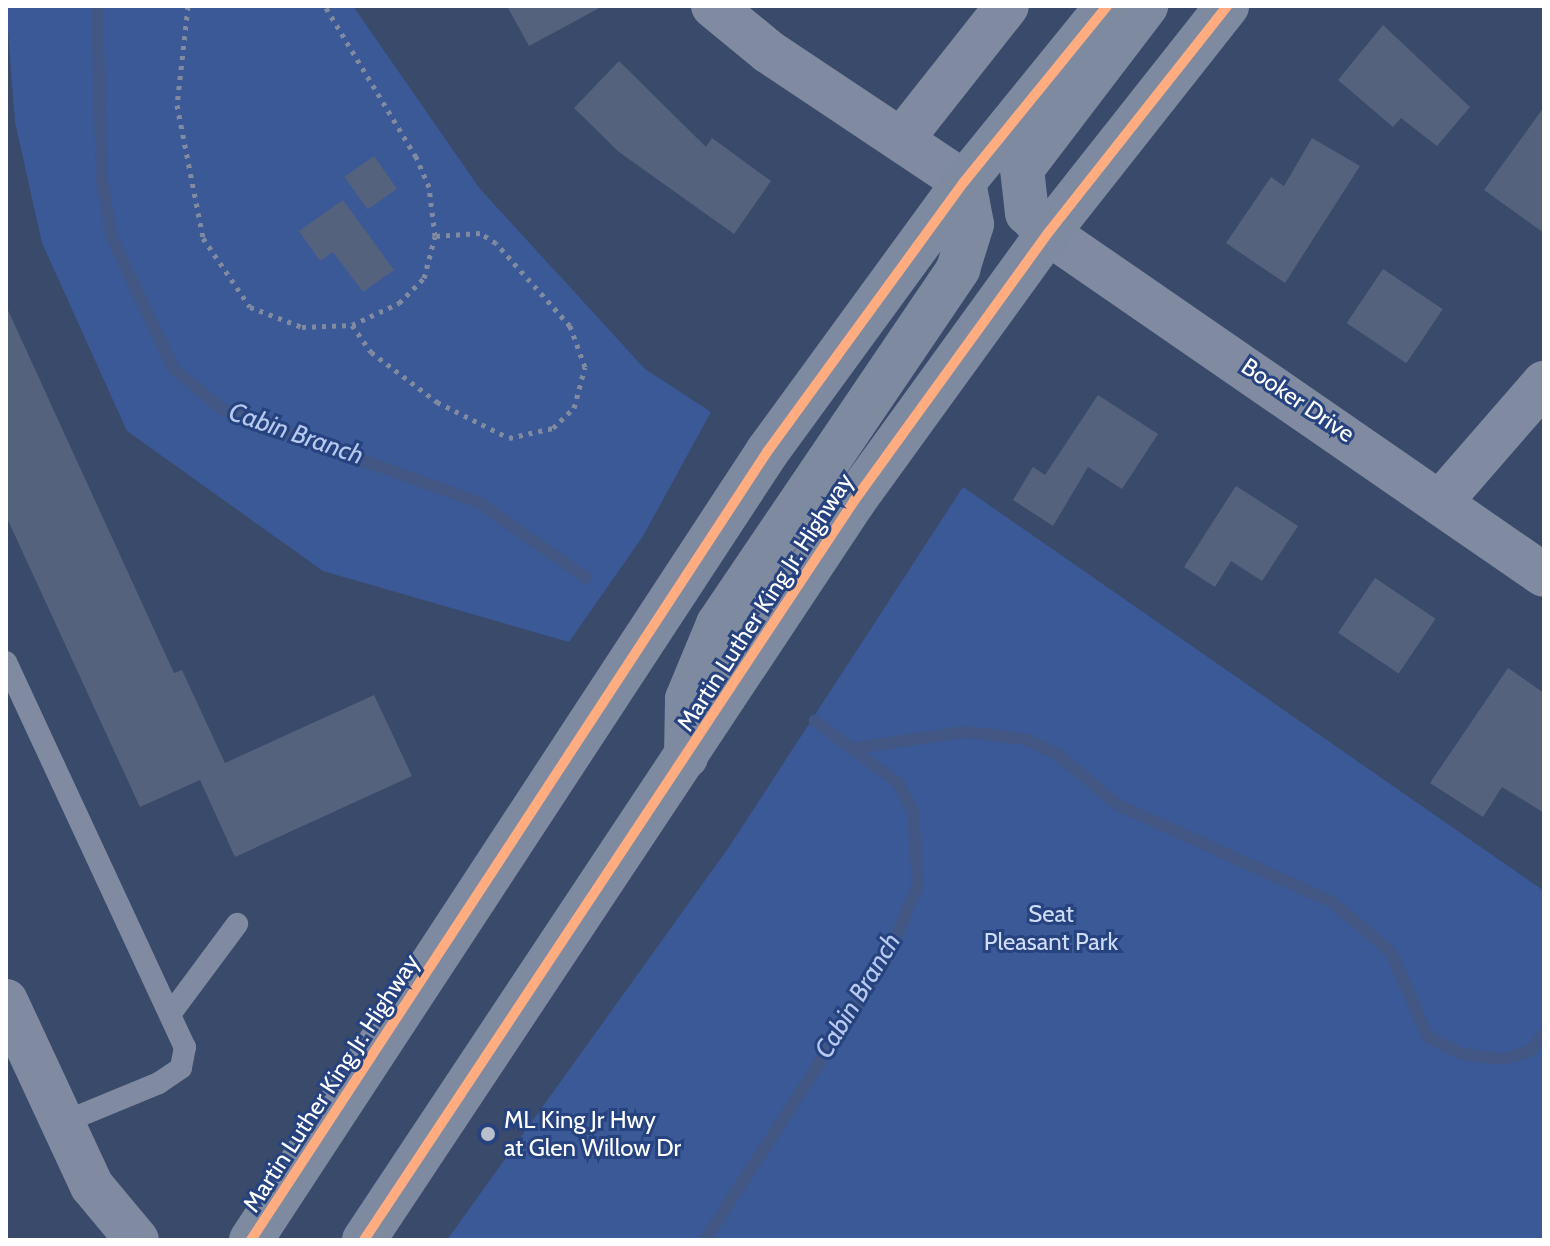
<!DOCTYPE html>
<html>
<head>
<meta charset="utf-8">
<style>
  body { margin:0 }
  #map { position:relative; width:1550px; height:1246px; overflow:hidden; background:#3a4a6b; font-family:Cabin,sans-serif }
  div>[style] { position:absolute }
  .green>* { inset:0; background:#3a5996 }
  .stream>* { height:12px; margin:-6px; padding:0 6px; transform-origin:6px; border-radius:6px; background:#425783 }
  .building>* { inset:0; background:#55627d; transform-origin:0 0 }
  .path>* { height:5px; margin-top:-2.5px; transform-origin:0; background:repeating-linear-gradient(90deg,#808ba1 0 4px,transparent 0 10px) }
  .lane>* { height:22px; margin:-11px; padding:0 11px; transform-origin:11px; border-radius:11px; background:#808ba1 }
  .street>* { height:44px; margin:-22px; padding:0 22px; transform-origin:22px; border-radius:22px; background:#808ba1 }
  .primary>* { height:44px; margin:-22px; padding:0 22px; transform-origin:22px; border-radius:22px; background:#7e8aa0 }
  .cycleway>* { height:10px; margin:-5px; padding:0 5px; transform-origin:5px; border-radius:5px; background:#ffac80 }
  .dots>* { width:22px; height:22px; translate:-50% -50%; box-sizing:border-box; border:4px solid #26427f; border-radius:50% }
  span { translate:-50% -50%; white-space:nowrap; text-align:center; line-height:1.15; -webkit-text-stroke:6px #26427f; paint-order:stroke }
  .street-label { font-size:24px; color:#fff }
  .park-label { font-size:24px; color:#cfdcf5 }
  .poi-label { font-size:24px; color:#fff }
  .left { translate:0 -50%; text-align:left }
  .water-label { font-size:26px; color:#b7caee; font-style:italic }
  .frame { position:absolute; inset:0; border:8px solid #fff; pointer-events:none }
</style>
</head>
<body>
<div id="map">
  <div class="green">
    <div style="clip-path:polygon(6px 6px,353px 6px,480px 189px,645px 369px,711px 412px,643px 536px,569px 642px,323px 571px,127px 431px,42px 243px,15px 122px)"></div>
    <div style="clip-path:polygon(963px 487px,1544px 891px,1544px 1240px,447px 1240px,729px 847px)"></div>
  </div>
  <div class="stream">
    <div style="left:97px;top:6px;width:175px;rotate:88.4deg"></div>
    <div style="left:102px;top:181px;width:58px;rotate:80deg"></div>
    <div style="left:112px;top:238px;width:145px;rotate:64.7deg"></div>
    <div style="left:174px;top:369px;width:62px;rotate:39.8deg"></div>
    <div style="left:222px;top:409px;width:272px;rotate:20deg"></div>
    <div style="left:478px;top:502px;width:132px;rotate:35.1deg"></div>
    <div style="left:855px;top:748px;width:110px;rotate:-8.4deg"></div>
    <div style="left:964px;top:732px;width:61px;rotate:6.5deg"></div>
    <div style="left:1025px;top:739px;width:37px;rotate:26deg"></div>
    <div style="left:1058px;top:755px;width:78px;rotate:39.8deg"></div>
    <div style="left:1118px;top:805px;width:235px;rotate:24.4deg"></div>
    <div style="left:1332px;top:902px;width:77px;rotate:40.3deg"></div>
    <div style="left:1391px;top:952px;width:93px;rotate:66.5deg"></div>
    <div style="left:1428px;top:1037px;width:37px;rotate:27deg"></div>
    <div style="left:1461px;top:1054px;width:43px;rotate:6.6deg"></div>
    <div style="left:1504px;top:1059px;width:27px;rotate:-17deg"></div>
    <div style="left:1530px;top:1051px;width:22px;rotate:-51deg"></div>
    <div style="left:705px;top:1240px;width:333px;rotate:-57.1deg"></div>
    <div style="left:886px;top:960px;width:82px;rotate:-66.9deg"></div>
    <div style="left:918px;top:885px;width:74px;rotate:-93.9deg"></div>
    <div style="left:913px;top:811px;width:32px;rotate:-118deg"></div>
    <div style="left:898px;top:783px;width:104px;rotate:-143.2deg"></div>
  </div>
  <div class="building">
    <div style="clip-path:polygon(507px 6px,603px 6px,529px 46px)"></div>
    <div style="clip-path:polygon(1383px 25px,1470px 107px,1437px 146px,1401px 118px,1393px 127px,1338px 80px)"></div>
    <div style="clip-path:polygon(619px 61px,706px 147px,712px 138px,771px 181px,734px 234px,619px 152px,574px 108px)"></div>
    <div style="clip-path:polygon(1544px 107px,1544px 233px,1484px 190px)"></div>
    <div style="clip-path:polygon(1312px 138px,1360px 166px,1285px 283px,1226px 243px,1271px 177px,1284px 186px)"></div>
    <div style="left:374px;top:156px;width:40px;height:36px;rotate:55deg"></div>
    <div style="clip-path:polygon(343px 200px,394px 270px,363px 292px,333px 252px,320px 261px,299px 231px)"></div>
    <div style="left:1383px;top:269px;width:72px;height:65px;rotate:34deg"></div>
    <div style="clip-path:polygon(6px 306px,174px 673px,182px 670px,225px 763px,374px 695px,412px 776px,235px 857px,200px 780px,140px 807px,6px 516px)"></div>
    <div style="clip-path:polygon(1098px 395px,1158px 434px,1122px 489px,1088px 467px,1053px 526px,1013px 500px,1033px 467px,1045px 475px)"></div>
    <div style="clip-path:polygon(1236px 486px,1298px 526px,1262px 581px,1231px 561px,1215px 587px,1184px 567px)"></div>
    <div style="left:1375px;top:578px;width:73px;height:66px;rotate:34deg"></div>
    <div style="clip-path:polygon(1508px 668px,1544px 693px,1544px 813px,1502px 787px,1483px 817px,1430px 783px)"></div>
  </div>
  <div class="path">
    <div style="left:188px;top:6px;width:100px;rotate:96.3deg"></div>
    <div style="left:177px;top:105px;width:136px;rotate:78.9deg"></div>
    <div style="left:203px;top:238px;width:83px;rotate:55.7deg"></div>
    <div style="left:250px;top:307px;width:56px;rotate:21deg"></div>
    <div style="left:302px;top:327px;width:50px;rotate:-2.3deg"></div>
    <div style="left:352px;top:325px;width:52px;rotate:-25.1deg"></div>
    <div style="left:399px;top:303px;width:35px;rotate:-45deg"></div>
    <div style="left:424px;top:278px;width:43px;rotate:-75.3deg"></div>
    <div style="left:435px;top:236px;width:49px;rotate:-97deg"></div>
    <div style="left:429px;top:187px;width:33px;rotate:-113deg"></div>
    <div style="left:416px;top:157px;width:176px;rotate:-121.1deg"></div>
    <div style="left:352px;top:325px;width:33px;rotate:55deg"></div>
    <div style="left:371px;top:352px;width:83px;rotate:37.1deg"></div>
    <div style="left:437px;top:402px;width:80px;rotate:26.6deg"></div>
    <div style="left:509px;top:438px;width:45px;rotate:-12.8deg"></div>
    <div style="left:553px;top:428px;width:29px;rotate:-44deg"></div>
    <div style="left:574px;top:408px;width:42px;rotate:-75deg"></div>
    <div style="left:585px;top:367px;width:44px;rotate:-110.1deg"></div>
    <div style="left:570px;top:326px;width:111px;rotate:-131.7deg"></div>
    <div style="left:496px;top:243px;width:19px;rotate:-148deg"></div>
    <div style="left:480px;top:233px;width:45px;rotate:176.2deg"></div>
  </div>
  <div class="lane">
    <div style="left:6px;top:662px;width:425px;rotate:65.1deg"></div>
    <div style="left:185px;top:1047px;width:21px;rotate:101deg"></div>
    <div style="left:181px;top:1068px;width:27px;rotate:146deg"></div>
    <div style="left:159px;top:1083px;width:105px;rotate:157.6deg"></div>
    <div style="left:171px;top:1013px;width:111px;rotate:-53.4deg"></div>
  </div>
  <div class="street">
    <div style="left:713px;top:6px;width:72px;rotate:39.4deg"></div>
    <div style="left:769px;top:52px;width:234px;rotate:33.7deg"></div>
    <div style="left:902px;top:139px;width:169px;rotate:-51.7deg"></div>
    <div style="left:1048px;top:233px;width:602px;rotate:34.59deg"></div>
    <div style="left:1443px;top:499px;width:154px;rotate:-49deg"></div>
    <div style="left:6px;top:1001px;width:204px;rotate:65.1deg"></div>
    <div style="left:92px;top:1186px;width:70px;rotate:50.2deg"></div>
  </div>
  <div class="primary">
    <div style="left:1048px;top:233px;width:29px;rotate:-136deg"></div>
    <div style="left:1027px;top:213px;width:44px;rotate:-96.5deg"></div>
    <div style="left:1022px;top:169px;width:205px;rotate:-52.7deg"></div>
    <div style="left:686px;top:757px;width:58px;rotate:-89deg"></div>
    <div style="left:687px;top:699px;width:81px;rotate:-67.5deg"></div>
    <div style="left:718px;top:624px;width:429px;rotate:-55.9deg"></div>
    <div style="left:958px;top:269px;width:47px;rotate:-72.7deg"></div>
    <div style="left:972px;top:224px;width:43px;rotate:-100.8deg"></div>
    <div style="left:251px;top:1240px;width:942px;rotate:-56.78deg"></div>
    <div style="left:767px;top:452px;width:334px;rotate:-53.9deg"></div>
    <div style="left:964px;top:182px;width:227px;rotate:-50.9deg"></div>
    <div style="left:364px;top:1240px;width:887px;rotate:-56.45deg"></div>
    <div style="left:854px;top:501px;width:331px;rotate:-54.1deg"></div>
    <div style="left:1048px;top:233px;width:289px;rotate:-51.7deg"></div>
  </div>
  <div class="cycleway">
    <div style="left:251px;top:1240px;width:942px;rotate:-56.78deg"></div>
    <div style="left:767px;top:452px;width:334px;rotate:-53.9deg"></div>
    <div style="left:964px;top:182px;width:227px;rotate:-50.9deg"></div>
    <div style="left:364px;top:1240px;width:887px;rotate:-56.45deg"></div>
    <div style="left:854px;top:501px;width:331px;rotate:-54.1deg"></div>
    <div style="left:1048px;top:233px;width:289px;rotate:-51.7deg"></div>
  </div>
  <div class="dots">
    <div style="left:488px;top:1134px;background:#bac0cb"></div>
  </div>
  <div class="street-label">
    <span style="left:1298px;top:400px;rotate:34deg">Booker Drive</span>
    <span style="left:765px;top:602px;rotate:-57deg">Martin Luther King Jr. Highway</span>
    <span style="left:331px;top:1083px;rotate:-57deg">Martin Luther King Jr. Highway</span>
  </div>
  <div class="park-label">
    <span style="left:1051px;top:928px">Seat<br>Pleasant Park</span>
  </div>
  <div class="poi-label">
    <span class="left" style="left:504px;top:1134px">ML King Jr Hwy<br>at Glen Willow Dr</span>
  </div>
  <div class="water-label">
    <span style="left:296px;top:434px;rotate:19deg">Cabin Branch</span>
    <span style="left:858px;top:996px;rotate:-59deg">Cabin Branch</span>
  </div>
  <div class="frame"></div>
</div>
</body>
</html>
